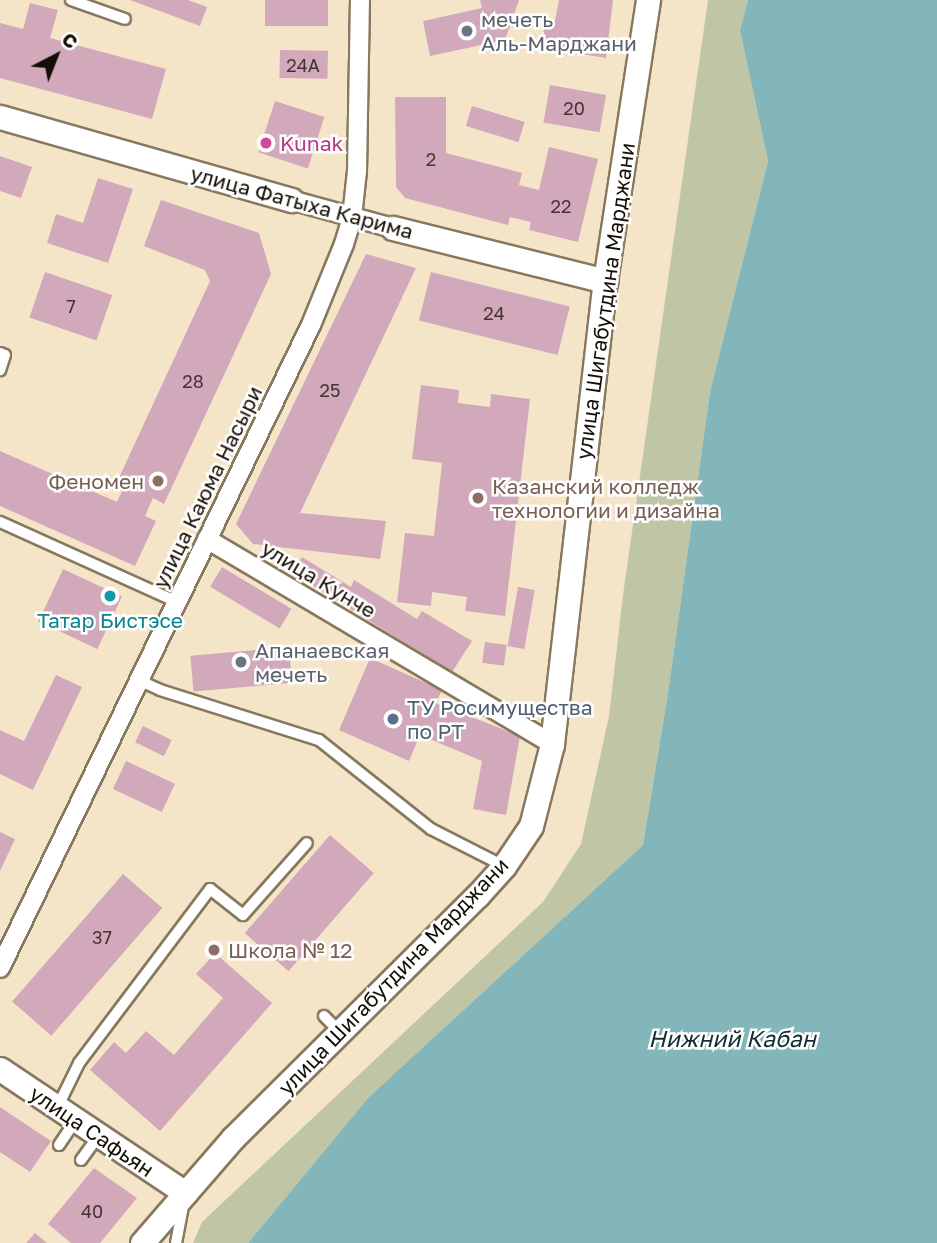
<!DOCTYPE html>
<html>
<head>
<meta charset="utf-8">
<style>
  body { margin:0 }
  #map { position:relative; width:937px; height:1243px; overflow:hidden; background:#f5e5c8; font-family:"Golos Text",sans-serif }
  div>[style] { position:absolute }
  .green>* { inset:0; background:#c0c5a6 }
  .water>* { inset:0; background:#82b6ba }
  .building>* { inset:0; background:#d2a8bb; transform-origin:0 0 }
  .roads { filter:drop-shadow(2px 0 #87785e) drop-shadow(-2px 0 #87785e) drop-shadow(0 2px #87785e) drop-shadow(0 -2px #87785e) }
  .service>* { height:10px; margin:-5px; padding:0 5px; transform-origin:5px; border-radius:5px; background:#fff }
  .pedestrian>* { height:18px; margin:-9px; padding:0 9px; transform-origin:9px; border-radius:9px; background:#fff }
  .minor>* { height:23px; margin:-11.5px; padding:0 11.5px; transform-origin:11.5px; border-radius:11.5px; background:#fff }
  .dots>* { width:19px; height:19px; translate:-50% -50%; box-sizing:border-box; border:4px solid #fff; border-radius:50% }
  span { translate:-50% -50%; white-space:nowrap; text-align:center; line-height:1.15; -webkit-text-stroke:5px #fff; paint-order:stroke }
  .number-label { font-size:18px; color:#443432 }
  .number-label span { -webkit-text-stroke-width:0 }
  .worship-label { font-size:21px; color:#5b616d }
  .left { translate:0 -50%; text-align:left }
  .hotel-label { font-size:21px; color:#b23c85 }
  .street-label { font-size:21px; color:#140e05 }
  .education-label { font-size:21px; color:#785e54 }
  .right { translate:-100% -50%; text-align:right }
  .culture-label { font-size:21px; color:#0d838f }
  .service-label { font-size:21px; color:#4e5e75 }
  .water-label { font-size:23px; color:#132f31; font-style:italic }
  .north { position:absolute; left:21px; top:21px; width:70px; height:70px; -webkit-text-stroke:5px #fff; paint-order:stroke; rotate:42deg; font-size:19px; font-weight:700; line-height:28px; text-align:center; color:#140e05 }
  .north::after { content:''; display:block; margin:auto; width:24px; height:32px; background:#140e05; clip-path:polygon(50% 0,100% 100%,50% 72%,0 100%) }
</style>
</head>
<body>
<div id="map">
  <div class="green">
    <div style="clip-path:polygon(708px 0,748px 0,740px 30px,768px 161px,710px 392px,668px 693px,643px 845px,369px 1097px,248px 1243px,193px 1243px,202px 1222px,543px 902px,581px 844px,609px 716px,623px 595px)"></div>
  </div>
  <div class="water">
    <div style="clip-path:polygon(748px 0,937px 0,937px 1243px,248px 1243px,369px 1097px,643px 845px,668px 693px,710px 392px,768px 161px,740px 30px)"></div>
  </div>
  <div class="building">
    <div style="clip-path:polygon(130px 0,188px 0,207px 7px,200px 26px)"></div>
    <div style="left:265px;top:0;width:63px;height:26px"></div>
    <div style="clip-path:polygon(480px 0,519px 0,505px 40px,430px 56px,423px 21px,482px 8px)"></div>
    <div style="clip-path:polygon(559px 0,613px 0,606px 58px,538px 47px,546px 23px,555px 21px)"></div>
    <div style="clip-path:polygon(30px 3px,58px 10px,50px 38px,166px 69px,152px 119px,0 78px,0 23px,23px 29px)"></div>
    <div style="left:280px;top:50px;width:48px;height:28px;rotate:1deg"></div>
    <div style="left:550px;top:85px;width:57px;height:38px;rotate:10deg"></div>
    <div style="clip-path:polygon(395px 97px,446px 97px,446px 153px,522px 173px,519px 185px,539px 190px,549px 147px,598px 159px,578px 242px,529px 230px,531px 222px,510px 217px,508px 225px,405px 198px,396px 187px)"></div>
    <div style="left:275px;top:101px;width:52px;height:54px;rotate:18deg"></div>
    <div style="left:472px;top:106px;width:55px;height:21px;rotate:17deg"></div>
    <div style="clip-path:polygon(0 156px,32px 167px,21px 198px,0 191px)"></div>
    <div style="clip-path:polygon(98px 178px,133px 189px,108px 263px,47px 243px,56px 214px,83px 223px)"></div>
    <div style="clip-path:polygon(161px 200px,259px 233px,271px 274px,164px 504px,153px 498px,145px 516px,156px 521px,135px 566px,0 506px,0 451px,117px 502px,125px 485px,117px 482px,210px 281px,205px 270px,144px 246px)"></div>
    <div style="clip-path:polygon(366px 254px,416px 268px,300px 513px,386px 521px,380px 559px,253px 544px,236px 524px)"></div>
    <div style="left:45px;top:272px;width:71px;height:48px;rotate:19deg"></div>
    <div style="left:431px;top:272px;width:143px;height:50px;rotate:14deg"></div>
    <div style="clip-path:polygon(421px 385px,459px 390px,458px 403px,490px 407px,491px 394px,530px 399px,505px 616px,465px 611px,467px 597px,432px 592px,431px 606px,397px 602px,405px 533px,434px 536px,442px 463px,412px 459px)"></div>
    <div style="clip-path:polygon(302px 557px,351px 587px,354px 580px,417px 619px,422px 611px,472px 641px,452px 672px,292px 573px)"></div>
    <div style="left:222px;top:567px;width:81px;height:23px;rotate:31deg"></div>
    <div style="left:63px;top:569px;width:65px;height:58px;rotate:25deg"></div>
    <div style="left:518px;top:587px;width:17px;height:60px;rotate:10deg"></div>
    <div style="left:485px;top:642px;width:22px;height:21px;rotate:8deg"></div>
    <div style="left:289px;top:647px;width:36px;height:99px;rotate:85deg"></div>
    <div style="clip-path:polygon(370px 658px,442px 690px,436px 703px,520px 736px,506px 815px,473px 809px,482px 761px,420px 735px,409px 761px,339px 730px)"></div>
    <div style="clip-path:polygon(56px 675px,82px 687px,33px 790px,0 774px,0 730px,24px 741px)"></div>
    <div style="left:143px;top:726px;width:32px;height:18px;rotate:26deg"></div>
    <div style="left:126px;top:761px;width:54px;height:31px;rotate:25deg"></div>
    <div style="clip-path:polygon(0 832px,15px 839px,0 871px)"></div>
    <div style="left:330px;top:835px;width:58px;height:130px;rotate:41deg"></div>
    <div style="left:123px;top:874px;width:52px;height:169px;rotate:41deg"></div>
    <div style="clip-path:polygon(215px 953px,272px 1003px,160px 1131px,90px 1070px,114px 1042px,126px 1053px,146px 1031px,174px 1055px,223px 998px,196px 974px)"></div>
    <div style="clip-path:polygon(0 1107px,51px 1141px,30px 1172px,0 1152px)"></div>
    <div style="clip-path:polygon(94px 1168px,137px 1198px,100px 1243px,71px 1243px,48px 1224px)"></div>
    <div style="clip-path:polygon(35px 1233px,47px 1243px,26px 1243px)"></div>
  </div>
  <div class="roads">
    <div class="service">
      <div style="left:71px;top:0;width:57px;rotate:19.4deg"></div>
      <div style="left:0;top:353px;width:5px;rotate:22deg"></div>
      <div style="left:5px;top:355px;width:16px;rotate:108deg"></div>
      <div style="left:0;top:522px;width:194px;rotate:24.3deg"></div>
      <div style="left:138px;top:680px;width:24px;rotate:24deg"></div>
      <div style="left:160px;top:690px;width:167px;rotate:17.5deg"></div>
      <div style="left:319px;top:740px;width:143px;rotate:38.5deg"></div>
      <div style="left:431px;top:829px;width:82px;rotate:26.9deg"></div>
      <div style="left:324px;top:1016px;width:23px;rotate:45deg"></div>
      <div style="left:57px;top:1108px;width:50px;rotate:-63.9deg"></div>
      <div style="left:79px;top:1063px;width:218px;rotate:-53deg"></div>
      <div style="left:210px;top:889px;width:42px;rotate:38.2deg"></div>
      <div style="left:243px;top:915px;width:96px;rotate:-48.4deg"></div>
      <div style="left:59px;top:1145px;width:30px;rotate:-56deg"></div>
      <div style="left:81px;top:1160px;width:31px;rotate:-54deg"></div>
      <div style="left:176px;top:1243px;width:43px;rotate:-79.2deg"></div>
    </div>
    <div class="pedestrian">
      <div style="left:291px;top:200px;width:106px;rotate:15.4deg"></div>
      <div style="left:207px;top:539px;width:401px;rotate:30.7deg"></div>
      <div style="left:0;top:968px;width:714px;rotate:-64.19deg"></div>
      <div style="left:311px;top:325px;width:87px;rotate:-67.8deg"></div>
      <div style="left:344px;top:244px;width:28px;rotate:-73deg"></div>
      <div style="left:352px;top:217px;width:46px;rotate:-83.8deg"></div>
      <div style="left:357px;top:171px;width:171px;rotate:-89deg"></div>
    </div>
    <div class="minor">
      <div style="left:0;top:117px;width:303px;rotate:15.9deg"></div>
      <div style="left:393px;top:228px;width:219px;rotate:14deg"></div>
      <div style="left:0;top:1069px;width:223px;rotate:33.8deg"></div>
      <div style="left:142px;top:1243px;width:139px;rotate:-49.1deg"></div>
      <div style="left:233px;top:1138px;width:344px;rotate:-44.8deg"></div>
      <div style="left:477px;top:896px;width:40px;rotate:-48deg"></div>
      <div style="left:504px;top:866px;width:48px;rotate:-56deg"></div>
      <div style="left:531px;top:826px;width:85px;rotate:-75.6deg"></div>
      <div style="left:552px;top:744px;width:466px;rotate:-83.5deg"></div>
      <div style="left:605px;top:281px;width:284px;rotate:-81.3deg"></div>
    </div>
  </div>
  <div class="dots">
    <div style="left:467px;top:31px;background:#6b7280"></div>
    <div style="left:266px;top:143px;background:#d1479c"></div>
    <div style="left:158px;top:481px;background:#8d6e63"></div>
    <div style="left:478px;top:498px;background:#8d6e63"></div>
    <div style="left:110px;top:596px;background:#0f9aa8"></div>
    <div style="left:241px;top:662px;background:#6b7280"></div>
    <div style="left:393px;top:719px;background:#5c6f8a"></div>
    <div style="left:214px;top:950px;background:#8d6e63"></div>
  </div>
  <div class="number-label">
    <span style="left:303px;top:65px">24А</span>
    <span style="left:574px;top:108px">20</span>
    <span style="left:431px;top:159px">2</span>
    <span style="left:561px;top:206px">22</span>
    <span style="left:71px;top:306px">7</span>
    <span style="left:494px;top:313px">24</span>
    <span style="left:193px;top:381px">28</span>
    <span style="left:330px;top:390px">25</span>
    <span style="left:102px;top:937px">37</span>
    <span style="left:92px;top:1211px">40</span>
  </div>
  <div class="worship-label">
    <span class="left" style="left:481px;top:31px">мечеть<br>Аль-Марджани</span>
    <span class="left" style="left:255px;top:662px">Апанаевская<br>мечеть</span>
  </div>
  <div class="hotel-label">
    <span class="left" style="left:280px;top:143px">Kunak</span>
  </div>
  <div class="street-label">
    <span style="left:302px;top:202px;rotate:15deg">улица Фатыха Карима</span>
    <span style="left:605px;top:301px;rotate:-82deg">улица Шигабутдина Марджани</span>
    <span style="left:207px;top:487px;rotate:-64deg">улица Каюма Насыри</span>
    <span style="left:319px;top:579px;rotate:31deg">улица Кунче</span>
    <span style="left:393px;top:976px;rotate:-46deg">улица Шигабутдина Марджани</span>
    <span style="left:92px;top:1131px;rotate:34deg">улица Сафьян</span>
  </div>
  <div class="education-label">
    <span class="right" style="left:144px;top:481px">Феномен</span>
    <span class="left" style="left:492px;top:498px">Казанский колледж<br>технологии и дизайна</span>
    <span class="left" style="left:228px;top:950px">Школа № 12</span>
  </div>
  <div class="culture-label">
    <span style="left:110px;top:620px">Татар Бистэсе</span>
  </div>
  <div class="service-label">
    <span class="left" style="left:407px;top:719px">ТУ Росимущества<br>по РТ</span>
  </div>
  <div class="water-label">
    <span style="left:732px;top:1038px">Нижний Кабан</span>
  </div>
  <div class="north">С</div>
</div>
</body>
</html>
